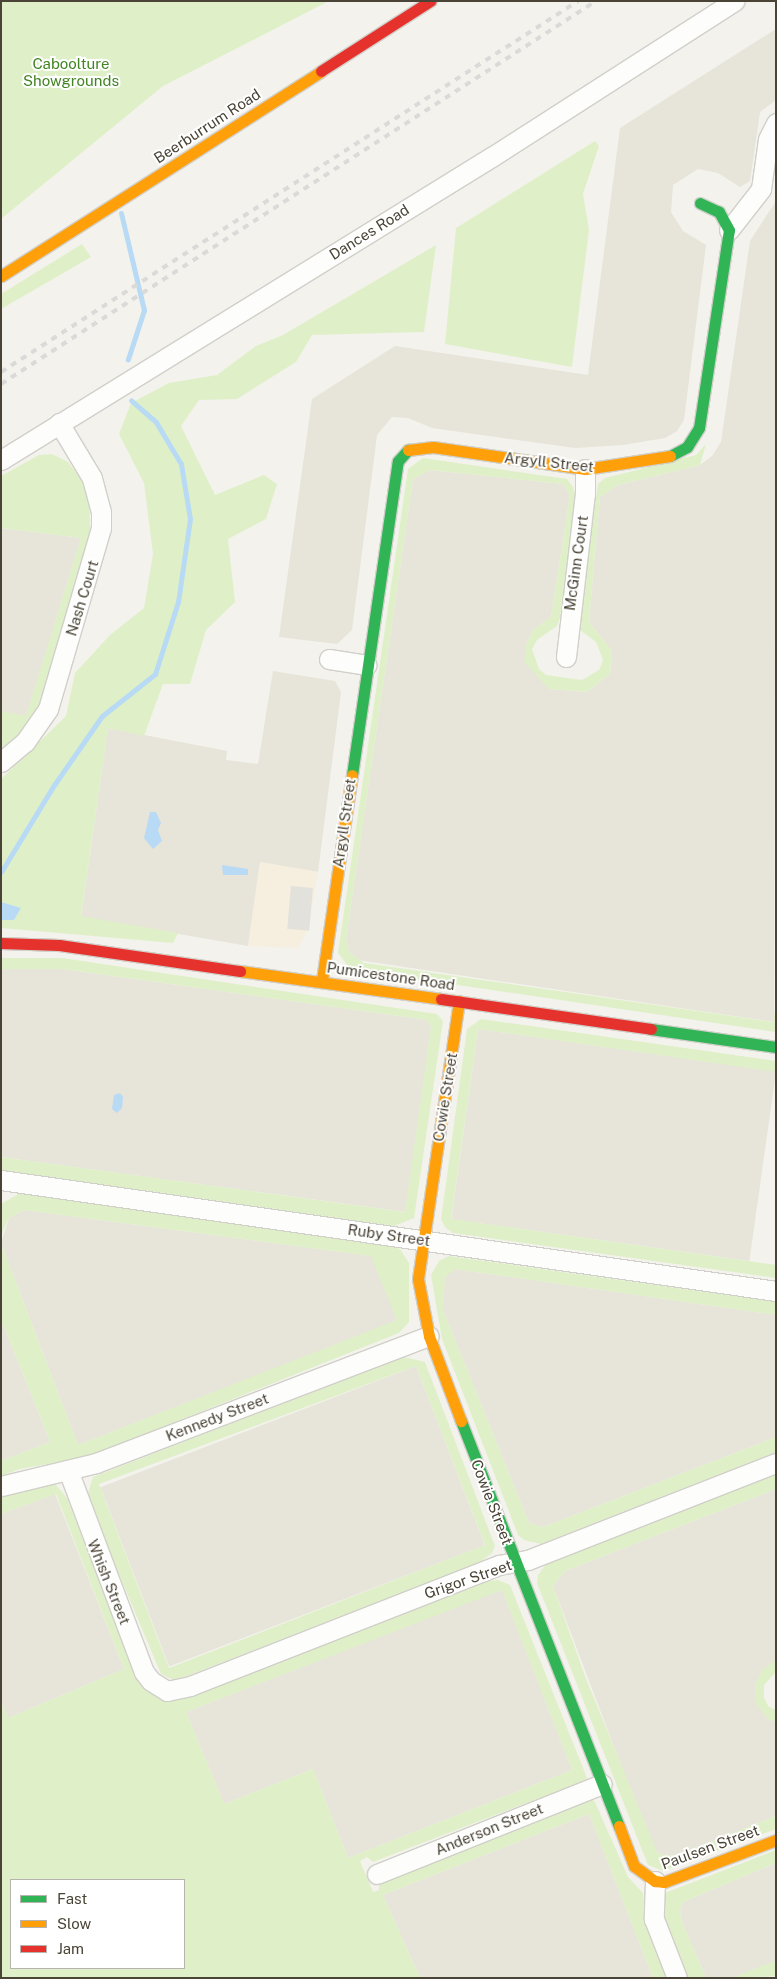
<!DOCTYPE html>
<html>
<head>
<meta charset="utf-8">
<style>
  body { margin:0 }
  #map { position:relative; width:777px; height:1979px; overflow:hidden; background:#f3f2ec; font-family:"Public Sans",sans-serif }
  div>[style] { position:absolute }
  .residential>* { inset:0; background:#e7e4d9; transform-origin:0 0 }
  .commercial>* { inset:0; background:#f6eede }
  .green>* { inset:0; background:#dff0c9 }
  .parking>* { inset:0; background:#e2e1db; transform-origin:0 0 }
  .water>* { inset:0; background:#b8daf4 }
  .stream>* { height:5px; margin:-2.5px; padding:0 2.5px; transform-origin:2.5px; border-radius:2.5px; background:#b8daf4 }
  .roads { filter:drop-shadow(1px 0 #d1cfc9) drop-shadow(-1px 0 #d1cfc9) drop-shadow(0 1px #d1cfc9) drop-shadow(0 -1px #d1cfc9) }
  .street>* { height:19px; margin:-9.5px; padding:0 9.5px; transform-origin:9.5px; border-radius:9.5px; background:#fdfdfc }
  .fast>* { height:11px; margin:-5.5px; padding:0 5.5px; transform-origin:5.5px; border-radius:5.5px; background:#30b455 }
  .slow>* { height:11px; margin:-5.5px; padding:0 5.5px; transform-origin:5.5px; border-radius:5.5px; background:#ff9f0a }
  .jam>* { height:11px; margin:-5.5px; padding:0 5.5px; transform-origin:5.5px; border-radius:5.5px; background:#e5322d }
  .rail>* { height:4px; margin-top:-2px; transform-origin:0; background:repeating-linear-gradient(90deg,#dadad9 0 6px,transparent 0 12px) }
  span { translate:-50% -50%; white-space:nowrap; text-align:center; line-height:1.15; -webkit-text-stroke:4px #fff; paint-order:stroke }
  .park-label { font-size:15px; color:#428422 }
  .street-label { font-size:15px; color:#4a4436 }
  .frame { position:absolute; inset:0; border:2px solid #4a4436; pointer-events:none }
  .legend { position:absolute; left:10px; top:1879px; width:175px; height:90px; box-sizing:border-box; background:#fff; border:1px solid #b7b4af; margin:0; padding:6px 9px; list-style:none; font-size:15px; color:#4a4436 }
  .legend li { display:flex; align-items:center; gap:10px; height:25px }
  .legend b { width:25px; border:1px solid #b7b4af }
</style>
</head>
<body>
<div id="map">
  <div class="residential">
    <div style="clip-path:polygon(776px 29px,776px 100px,760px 112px,750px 181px,740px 187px,718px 173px,698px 169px,673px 185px,671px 212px,683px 231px,706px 245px,684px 420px,677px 431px,665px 438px,623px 445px,575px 448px,432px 428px,408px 418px,392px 417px,377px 435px,352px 630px,337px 644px,279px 637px,312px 399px,395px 346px,588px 375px,620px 128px)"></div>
    <div style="clip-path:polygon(776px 201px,774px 1022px,358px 960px,349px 952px,346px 940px,413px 479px,429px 470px,563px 484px,570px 495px,551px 617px,533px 630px,526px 645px,549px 689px,587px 692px,610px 674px,612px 651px,589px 622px,600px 497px,618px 485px,700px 465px,712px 456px,721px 442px,750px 241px)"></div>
    <div style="clip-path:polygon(1px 528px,81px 538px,26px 717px,1px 711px)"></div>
    <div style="clip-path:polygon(273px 671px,335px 681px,341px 692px,318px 872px,260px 862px,248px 946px,81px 917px,108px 728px,227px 751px,226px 760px,258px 764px)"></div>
    <div style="clip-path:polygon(48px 967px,427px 1020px,431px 1027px,406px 1212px,1px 1157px,1px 969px)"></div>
    <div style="left:478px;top:1029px;width:301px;height:192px;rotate:8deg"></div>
    <div style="clip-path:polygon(24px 1210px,372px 1256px,398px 1321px,78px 1445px,1px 1243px,9px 1218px)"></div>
    <div style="clip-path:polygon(455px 1269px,776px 1315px,776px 1437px,543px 1527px,529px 1523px,443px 1310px,444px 1277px)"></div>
    <div style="clip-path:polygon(1px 1319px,50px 1442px,1px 1461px)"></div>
    <div style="left:416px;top:1366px;width:192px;height:338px;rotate:69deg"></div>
    <div style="clip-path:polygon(776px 1489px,776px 1660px,755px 1686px,757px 1704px,768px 1719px,776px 1722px,776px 1816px,677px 1855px,666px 1856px,657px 1852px,651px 1844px,553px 1586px,565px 1571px)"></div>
    <div style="clip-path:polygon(55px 1494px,124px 1669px,8px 1718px,1px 1701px,1px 1514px)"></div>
    <div style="clip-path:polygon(502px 1589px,572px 1770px,348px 1858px,313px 1769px,224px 1804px,186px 1712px)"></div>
    <div style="clip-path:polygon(589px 1814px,653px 1978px,420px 1978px,383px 1895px)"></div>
    <div style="clip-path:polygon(776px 1863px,776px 1961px,732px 1978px,706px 1978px,682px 1922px,680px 1911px,683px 1902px)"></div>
  </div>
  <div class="commercial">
    <div style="clip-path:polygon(260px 862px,318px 872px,308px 931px,298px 948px,248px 946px)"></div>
  </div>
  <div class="green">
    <div style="clip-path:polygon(1px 1px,329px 1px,163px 86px,1px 219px)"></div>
    <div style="clip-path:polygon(595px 141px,599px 146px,583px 194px,589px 230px,572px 367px,445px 344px,456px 228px)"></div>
    <div style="clip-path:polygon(82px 244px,91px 257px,1px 309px,1px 294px)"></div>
    <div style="clip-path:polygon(436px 245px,424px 332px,312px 335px,296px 362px,237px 399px,199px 400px,181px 426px,215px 495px,264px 475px,277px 484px,266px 519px,228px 539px,235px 602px,206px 630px,190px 684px,163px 684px,144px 736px,108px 728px,81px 916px,178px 933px,173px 943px,1px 928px,1px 920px,14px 920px,20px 908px,1px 902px,1px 779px,66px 716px,75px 673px,110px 635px,144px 608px,153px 554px,144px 483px,119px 434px,131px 403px,169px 383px,217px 375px,256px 346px,283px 335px)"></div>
    <div style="clip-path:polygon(706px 444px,700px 465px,618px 485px,600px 497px,589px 622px,612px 651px,610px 674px,587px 692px,549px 689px,524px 662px,526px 645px,533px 630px,551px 617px,570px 495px,563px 484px,430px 470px,413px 479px,346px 940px,349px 952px,364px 963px,773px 1022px,776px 1004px,776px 1032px,350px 969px,338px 953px,408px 469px,423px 458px,567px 479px,573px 487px,577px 501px,560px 618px,557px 626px,537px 640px,532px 649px,539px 669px,546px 675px,582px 680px,599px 670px,603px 660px,596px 642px,580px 630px,577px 623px,598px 484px,605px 478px,696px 455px)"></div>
    <div style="clip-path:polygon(52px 454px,68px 462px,81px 479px,89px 500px,91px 544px,36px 717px,20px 737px,1px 752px,1px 711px,26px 716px,81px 538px,1px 528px,1px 476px,39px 455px)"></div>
    <div style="clip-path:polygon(1px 958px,62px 958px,437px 1014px,443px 1021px,414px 1218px,394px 1226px,1px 1170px,1px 1157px,405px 1212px,431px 1027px,427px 1020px,63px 969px,1px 969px)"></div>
    <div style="clip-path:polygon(481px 1019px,776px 1061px,776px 1072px,478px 1029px,451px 1219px,776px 1265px,776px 1278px,453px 1233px,446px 1228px,441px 1220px,467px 1029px)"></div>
    <div style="clip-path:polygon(22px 1192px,393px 1246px,400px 1249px,409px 1263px,409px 1322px,399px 1333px,87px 1457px,20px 1469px,1px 1476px,1px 1461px,50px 1442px,1px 1319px,1px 1243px,78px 1445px,397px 1320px,371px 1256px,24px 1210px,9px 1218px,1px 1236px,1px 1204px)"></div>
    <div style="clip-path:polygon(449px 1256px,776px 1302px,776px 1315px,455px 1269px,445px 1277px,443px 1310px,529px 1523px,543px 1527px,776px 1437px,776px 1452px,541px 1544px,524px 1540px,518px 1535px,442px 1339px,431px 1275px,439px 1261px)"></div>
    <div style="clip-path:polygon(evenodd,404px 1357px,425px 1362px,495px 1546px,492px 1553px,480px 1562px,182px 1678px,173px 1680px,161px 1674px,89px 1503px,88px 1493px,93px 1477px,404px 1357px,416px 1366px,485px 1545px,169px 1668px,99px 1484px,416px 1366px)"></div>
    <div style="clip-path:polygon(776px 1473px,776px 1489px,565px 1571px,553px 1586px,585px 1676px,657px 1852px,666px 1856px,677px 1855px,776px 1816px,776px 1829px,663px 1871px,648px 1865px,537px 1583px,538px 1575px,547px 1563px)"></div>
    <div style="clip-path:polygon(evenodd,48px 1483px,56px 1485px,67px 1498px,139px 1681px,167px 1700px,186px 1698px,489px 1581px,498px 1580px,510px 1585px,587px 1778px,579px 1788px,542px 1797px,373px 1862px,367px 1857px,360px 1861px,373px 1892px,379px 1890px,379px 1881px,590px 1797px,595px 1802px,628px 1877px,643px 1893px,645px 1912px,669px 1978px,653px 1978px,589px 1814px,383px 1895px,420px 1978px,1px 1978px,1px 1701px,8px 1718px,124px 1669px,56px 1494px,1px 1514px,1px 1497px,48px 1483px,502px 1590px,572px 1770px,348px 1858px,313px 1769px,224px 1804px,186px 1712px,502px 1590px,48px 1483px,11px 1880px,184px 1880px,184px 1968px,11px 1968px,11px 1880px)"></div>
    <div style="clip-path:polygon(776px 1660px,776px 1672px,764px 1685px,764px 1698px,769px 1707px,776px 1710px,776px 1722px,768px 1719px,756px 1704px,755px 1685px,762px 1670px)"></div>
    <div style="clip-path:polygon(776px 1850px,776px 1863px,683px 1902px,680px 1911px,682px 1922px,706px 1978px,684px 1978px,661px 1915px,661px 1898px,665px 1893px)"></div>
    <div style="clip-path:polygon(776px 1961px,776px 1976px,732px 1978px,754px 1969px)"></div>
  </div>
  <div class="parking">
    <div style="left:291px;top:886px;width:22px;height:43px;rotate:5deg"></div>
  </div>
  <div class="water">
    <div style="clip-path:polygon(150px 812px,156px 812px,161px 823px,158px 830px,162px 841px,153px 849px,144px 838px)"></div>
    <div style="clip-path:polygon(222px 865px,248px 869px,248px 875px,223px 875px)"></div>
    <div style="clip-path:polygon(1px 902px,21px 908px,14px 920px,1px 920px)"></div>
    <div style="clip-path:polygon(120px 1093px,123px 1097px,122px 1108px,117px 1113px,112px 1109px,114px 1095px)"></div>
  </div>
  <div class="stream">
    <div style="left:121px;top:213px;width:100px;rotate:76.7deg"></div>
    <div style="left:144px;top:310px;width:52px;rotate:108.1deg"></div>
    <div style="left:1px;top:872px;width:102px;rotate:-58.7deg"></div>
    <div style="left:54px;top:785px;width:84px;rotate:-55.2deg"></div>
    <div style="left:102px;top:716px;width:68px;rotate:-38.4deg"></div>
    <div style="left:155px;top:674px;width:76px;rotate:-72.3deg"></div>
    <div style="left:178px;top:602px;width:84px;rotate:-81.8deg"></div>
    <div style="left:190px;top:519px;width:56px;rotate:-99.3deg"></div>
    <div style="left:181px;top:464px;width:49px;rotate:-120.8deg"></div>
    <div style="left:156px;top:422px;width:33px;rotate:-139deg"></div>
  </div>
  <div class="roads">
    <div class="street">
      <div style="left:729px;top:230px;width:52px;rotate:-52deg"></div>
      <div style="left:761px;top:189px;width:50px;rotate:-82deg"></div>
      <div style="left:768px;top:139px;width:18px;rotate:-63deg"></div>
      <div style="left:1px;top:460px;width:578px;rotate:-31.71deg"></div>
      <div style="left:493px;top:156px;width:287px;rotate:-32.7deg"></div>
      <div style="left:566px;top:657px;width:164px;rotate:-83.4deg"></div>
      <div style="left:585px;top:494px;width:25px;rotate:-90deg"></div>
      <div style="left:329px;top:659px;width:38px;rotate:9deg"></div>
      <div style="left:1px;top:762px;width:31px;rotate:-40deg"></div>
      <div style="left:25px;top:742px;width:40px;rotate:-55.1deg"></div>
      <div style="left:48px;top:709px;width:189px;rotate:-73.7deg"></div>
      <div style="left:101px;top:528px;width:16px;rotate:-90deg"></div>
      <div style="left:101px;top:512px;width:35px;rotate:-105deg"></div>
      <div style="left:92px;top:478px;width:64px;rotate:-121deg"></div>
      <div style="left:1px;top:1180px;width:783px;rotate:8.15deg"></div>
      <div style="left:68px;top:1470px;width:216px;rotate:69.4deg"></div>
      <div style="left:144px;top:1672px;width:11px;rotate:52deg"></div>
      <div style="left:151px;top:1681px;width:19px;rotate:32deg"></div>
      <div style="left:167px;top:1691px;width:24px;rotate:-12deg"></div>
      <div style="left:190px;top:1686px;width:332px;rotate:-21.4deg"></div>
      <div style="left:499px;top:1565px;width:29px;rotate:-10deg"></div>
      <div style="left:528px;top:1560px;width:266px;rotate:-21.4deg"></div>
      <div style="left:1px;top:1486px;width:98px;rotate:-13.6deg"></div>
      <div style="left:96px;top:1463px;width:356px;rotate:-20.9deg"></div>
      <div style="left:377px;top:1874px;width:242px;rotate:-21.8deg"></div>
      <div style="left:655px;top:1881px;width:38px;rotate:92deg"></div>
      <div style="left:654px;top:1919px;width:63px;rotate:68.7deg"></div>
    </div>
    <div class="fast">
      <div style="left:670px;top:456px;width:19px;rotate:-28deg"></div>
      <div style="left:687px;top:447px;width:22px;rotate:-58deg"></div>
      <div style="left:699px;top:428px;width:200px;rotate:-81.4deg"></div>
      <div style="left:729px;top:230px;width:21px;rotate:-119deg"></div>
      <div style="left:719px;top:212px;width:21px;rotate:-155deg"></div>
      <div style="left:352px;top:775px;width:317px;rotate:-81.7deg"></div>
      <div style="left:398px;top:461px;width:15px;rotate:-48deg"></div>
      <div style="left:651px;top:1029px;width:126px;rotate:8.2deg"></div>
      <div style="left:461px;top:1421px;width:435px;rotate:68.7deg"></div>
    </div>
    <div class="slow">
      <div style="left:1px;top:276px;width:380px;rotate:-32.6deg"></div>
      <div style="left:408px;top:450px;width:25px;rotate:-7deg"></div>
      <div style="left:433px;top:447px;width:154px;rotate:8.2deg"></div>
      <div style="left:585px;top:469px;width:86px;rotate:-8.7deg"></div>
      <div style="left:240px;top:971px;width:203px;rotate:7.9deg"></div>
      <div style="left:322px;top:980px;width:207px;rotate:-81.7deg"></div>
      <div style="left:459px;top:1001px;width:281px;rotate:98.4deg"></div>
      <div style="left:418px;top:1279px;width:58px;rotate:79.1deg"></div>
      <div style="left:429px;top:1336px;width:91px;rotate:69.4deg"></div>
      <div style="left:619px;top:1826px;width:43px;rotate:69.4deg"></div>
      <div style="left:634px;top:1866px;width:26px;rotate:36deg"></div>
      <div style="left:655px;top:1881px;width:9px;rotate:6deg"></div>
      <div style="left:664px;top:1882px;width:120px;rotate:-20.6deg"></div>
    </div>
    <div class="jam">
      <div style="left:321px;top:71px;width:130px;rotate:-32.7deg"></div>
      <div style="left:1px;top:943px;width:58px;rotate:2deg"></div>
      <div style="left:59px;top:945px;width:183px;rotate:8.2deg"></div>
      <div style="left:441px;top:999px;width:212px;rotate:8.1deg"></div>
    </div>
  </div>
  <div class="rail">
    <div style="left:1px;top:372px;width:686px;rotate:-32.74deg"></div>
    <div style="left:1px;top:384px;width:708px;rotate:-32.77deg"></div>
  </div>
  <div class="park-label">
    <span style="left:71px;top:72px">Caboolture<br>Showgrounds</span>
  </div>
  <div class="street-label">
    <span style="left:207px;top:126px;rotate:-33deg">Beerburrum Road</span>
    <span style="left:369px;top:232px;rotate:-32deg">Dances Road</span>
    <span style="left:549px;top:462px;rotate:6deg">Argyll Street</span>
    <span style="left:576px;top:563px;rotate:-82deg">McGinn Court</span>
    <span style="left:82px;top:598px;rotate:-73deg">Nash Court</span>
    <span style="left:344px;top:823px;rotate:-82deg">Argyll Street</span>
    <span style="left:391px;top:976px;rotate:8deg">Pumicestone Road</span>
    <span style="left:445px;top:1097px;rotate:-81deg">Cowie Street</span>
    <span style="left:389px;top:1235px;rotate:8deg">Ruby Street</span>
    <span style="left:217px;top:1417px;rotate:-21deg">Kennedy Street</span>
    <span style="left:492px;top:1502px;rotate:69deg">Cowie Street</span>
    <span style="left:468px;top:1579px;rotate:-19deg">Grigor Street</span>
    <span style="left:109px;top:1582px;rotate:68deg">Whish Street</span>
    <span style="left:489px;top:1829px;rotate:-22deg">Anderson Street</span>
    <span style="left:710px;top:1847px;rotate:-20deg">Paulsen Street</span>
  </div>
  <div class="frame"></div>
  <ul class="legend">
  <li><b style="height:6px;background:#30b455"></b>Fast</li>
  <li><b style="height:6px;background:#ff9f0a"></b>Slow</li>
  <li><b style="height:6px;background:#e5322d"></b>Jam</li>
  </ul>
</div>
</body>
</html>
